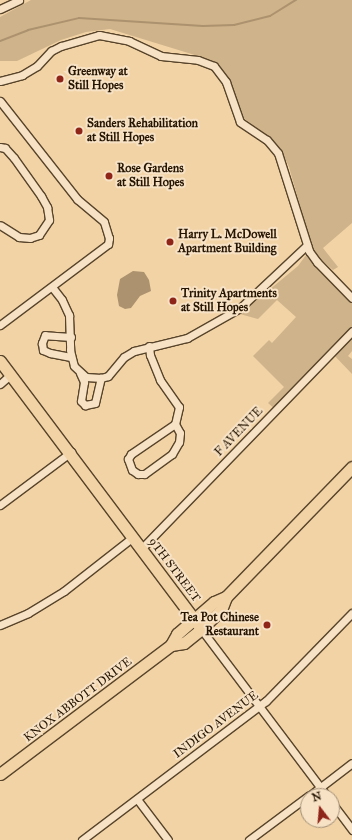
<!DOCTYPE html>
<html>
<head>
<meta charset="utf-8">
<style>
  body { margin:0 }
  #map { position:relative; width:352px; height:840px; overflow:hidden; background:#f2d3a6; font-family:"IM FELL Great Primer",serif }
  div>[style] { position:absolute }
  .green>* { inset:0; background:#cfb38a }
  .water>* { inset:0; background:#ac926e }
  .stream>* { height:2px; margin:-1px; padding:0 1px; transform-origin:1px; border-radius:1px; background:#ac926e }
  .roads { filter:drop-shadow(1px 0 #58442a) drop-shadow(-1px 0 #58442a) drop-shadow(0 1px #58442a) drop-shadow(0 -1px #58442a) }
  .street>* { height:7px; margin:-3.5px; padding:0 3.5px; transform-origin:3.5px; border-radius:3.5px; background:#f7e2c5 }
  .primary>* { height:11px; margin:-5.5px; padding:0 5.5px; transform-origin:5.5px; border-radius:5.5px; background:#f2d3a6 }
  .dots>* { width:11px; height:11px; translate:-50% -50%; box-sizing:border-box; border:2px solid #f7e2c5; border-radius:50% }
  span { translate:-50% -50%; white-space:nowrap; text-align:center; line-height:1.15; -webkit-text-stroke:4px #f7e2c5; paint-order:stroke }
  .poi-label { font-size:12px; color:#251401; font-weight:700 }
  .left { translate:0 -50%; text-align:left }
  .right { translate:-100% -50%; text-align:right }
  .street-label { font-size:12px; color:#251401 }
  .north { position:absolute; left:300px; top:788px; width:40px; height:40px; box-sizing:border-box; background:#f7e2c5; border:1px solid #a39077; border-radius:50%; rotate:344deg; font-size:11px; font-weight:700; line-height:16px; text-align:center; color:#251401 }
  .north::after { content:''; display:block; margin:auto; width:14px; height:18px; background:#8f2418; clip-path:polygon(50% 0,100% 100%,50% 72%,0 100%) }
</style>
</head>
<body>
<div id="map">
  <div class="green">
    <div style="clip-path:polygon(31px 0,352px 0,352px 223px,323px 248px,338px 267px,333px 270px,313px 252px,289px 167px,281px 150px,269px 137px,241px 116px,226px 74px,211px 60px,110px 29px,86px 32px,61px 40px,17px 61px,0 61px,0 17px)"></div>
    <div style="clip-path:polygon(309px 251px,352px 298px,352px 351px,348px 356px,352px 359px,352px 374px,332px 353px,276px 410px,268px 403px,284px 387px,253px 356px,269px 340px,272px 343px,296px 317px,277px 300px,258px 319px,240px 314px,298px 266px)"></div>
  </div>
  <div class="water">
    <div style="clip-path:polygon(133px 271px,144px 272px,149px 280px,151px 291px,140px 296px,131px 308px,125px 309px,119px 306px,117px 295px,120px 279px)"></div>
  </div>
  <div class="stream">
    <div style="left:0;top:41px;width:30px;rotate:-21deg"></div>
    <div style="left:28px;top:30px;width:52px;rotate:-13.2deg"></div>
    <div style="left:79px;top:18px;width:124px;rotate:3.7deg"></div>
    <div style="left:203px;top:26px;width:31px;rotate:-2deg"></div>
    <div style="left:234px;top:25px;width:37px;rotate:-14deg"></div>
    <div style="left:270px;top:16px;width:31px;rotate:-32deg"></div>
  </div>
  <div class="roads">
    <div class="street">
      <div style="left:0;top:9px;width:21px;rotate:-25deg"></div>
      <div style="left:0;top:81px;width:23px;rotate:-15deg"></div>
      <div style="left:22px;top:75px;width:17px;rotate:-31deg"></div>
      <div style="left:37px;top:66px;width:21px;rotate:-47deg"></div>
      <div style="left:51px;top:51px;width:11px;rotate:-27deg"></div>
      <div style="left:61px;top:46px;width:40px;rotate:-16deg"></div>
      <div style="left:99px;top:35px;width:31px;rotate:11deg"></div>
      <div style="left:129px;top:41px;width:35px;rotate:25deg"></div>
      <div style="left:161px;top:56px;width:37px;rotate:6deg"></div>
      <div style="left:198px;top:60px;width:17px;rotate:21deg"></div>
      <div style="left:214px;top:66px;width:20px;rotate:53deg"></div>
      <div style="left:226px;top:82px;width:42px;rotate:70.7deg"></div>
      <div style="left:240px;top:122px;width:32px;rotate:34deg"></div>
      <div style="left:267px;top:140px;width:17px;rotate:50deg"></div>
      <div style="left:278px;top:153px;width:103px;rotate:72.4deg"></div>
      <div style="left:309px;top:251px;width:14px;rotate:54deg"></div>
      <div style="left:317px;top:262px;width:50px;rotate:45.8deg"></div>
      <div style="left:0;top:101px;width:125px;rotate:51.8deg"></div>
      <div style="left:77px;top:199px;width:35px;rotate:40deg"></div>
      <div style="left:104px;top:222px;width:17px;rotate:73deg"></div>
      <div style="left:109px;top:238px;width:6px;rotate:99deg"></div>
      <div style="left:108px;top:244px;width:135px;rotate:143.1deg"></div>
      <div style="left:0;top:147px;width:5px;rotate:11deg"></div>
      <div style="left:5px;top:148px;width:13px;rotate:48deg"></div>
      <div style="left:14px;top:158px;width:47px;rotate:54.6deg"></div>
      <div style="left:41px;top:196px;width:13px;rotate:61deg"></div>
      <div style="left:47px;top:207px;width:13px;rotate:81deg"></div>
      <div style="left:49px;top:220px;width:18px;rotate:124deg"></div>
      <div style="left:39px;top:235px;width:9px;rotate:162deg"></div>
      <div style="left:30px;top:238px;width:11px;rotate:-175deg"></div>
      <div style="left:19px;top:237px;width:22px;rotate:-148deg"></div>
      <div style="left:52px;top:287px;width:16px;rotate:52deg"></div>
      <div style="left:62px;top:300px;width:17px;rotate:65deg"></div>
      <div style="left:69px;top:315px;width:35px;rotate:88deg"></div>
      <div style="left:70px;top:350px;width:16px;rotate:76deg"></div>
      <div style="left:74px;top:366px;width:16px;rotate:43deg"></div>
      <div style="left:86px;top:377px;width:15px;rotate:4deg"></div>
      <div style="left:101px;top:378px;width:7px;rotate:-16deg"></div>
      <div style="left:108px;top:376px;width:25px;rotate:-50deg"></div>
      <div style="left:124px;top:357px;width:12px;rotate:-31deg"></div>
      <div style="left:134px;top:351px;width:55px;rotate:-13.8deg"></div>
      <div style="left:187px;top:338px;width:61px;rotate:-29.5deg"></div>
      <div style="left:240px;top:308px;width:92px;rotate:-43.2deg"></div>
      <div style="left:71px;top:337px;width:26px;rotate:-176deg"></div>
      <div style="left:45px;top:335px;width:9px;rotate:111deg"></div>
      <div style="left:42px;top:343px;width:7px;rotate:82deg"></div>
      <div style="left:43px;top:350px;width:8px;rotate:23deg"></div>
      <div style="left:50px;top:353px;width:21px;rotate:11deg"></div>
      <div style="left:149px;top:346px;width:9px;rotate:84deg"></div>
      <div style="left:150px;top:355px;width:27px;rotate:68deg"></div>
      <div style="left:160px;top:380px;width:33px;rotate:55deg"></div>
      <div style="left:179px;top:407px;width:17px;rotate:103deg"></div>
      <div style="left:175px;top:424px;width:10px;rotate:61deg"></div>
      <div style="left:180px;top:433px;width:9px;rotate:96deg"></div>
      <div style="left:179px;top:442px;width:14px;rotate:120deg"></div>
      <div style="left:172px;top:454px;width:34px;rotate:144deg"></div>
      <div style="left:144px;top:474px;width:6px;rotate:180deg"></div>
      <div style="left:138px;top:474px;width:7px;rotate:-146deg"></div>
      <div style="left:132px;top:470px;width:12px;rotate:-110deg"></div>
      <div style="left:128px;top:459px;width:6px;rotate:-59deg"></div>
      <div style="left:131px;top:454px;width:53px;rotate:-34.3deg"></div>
      <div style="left:80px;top:373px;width:10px;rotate:66deg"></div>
      <div style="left:84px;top:382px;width:19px;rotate:99deg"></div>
      <div style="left:81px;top:401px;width:6px;rotate:45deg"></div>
      <div style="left:85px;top:405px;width:10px;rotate:-11deg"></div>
      <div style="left:95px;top:403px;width:26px;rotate:-77deg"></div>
      <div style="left:0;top:384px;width:13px;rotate:-42deg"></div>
      <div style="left:0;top:505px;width:89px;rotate:-36.7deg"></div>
      <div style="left:142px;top:548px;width:302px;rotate:-45.9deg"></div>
      <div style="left:0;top:625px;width:30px;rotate:-23deg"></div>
      <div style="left:28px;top:613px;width:42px;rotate:-31.4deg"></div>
      <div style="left:64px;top:591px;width:88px;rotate:-38deg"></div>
      <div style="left:201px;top:629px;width:209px;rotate:53deg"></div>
      <div style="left:309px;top:796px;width:54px;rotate:-37.5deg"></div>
      <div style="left:137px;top:799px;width:51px;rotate:52.9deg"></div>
      <div style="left:332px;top:803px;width:34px;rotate:53deg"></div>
      <div style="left:82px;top:840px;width:231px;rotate:-37.1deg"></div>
      <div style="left:266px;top:701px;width:123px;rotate:-45.7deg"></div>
      <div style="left:249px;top:840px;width:74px;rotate:-36.7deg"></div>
    </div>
    <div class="primary">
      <div style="left:0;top:361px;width:335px;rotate:53.1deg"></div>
      <div style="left:171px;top:645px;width:13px;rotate:-9deg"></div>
      <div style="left:184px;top:643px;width:22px;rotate:-39deg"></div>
      <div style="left:201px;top:629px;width:28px;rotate:-44deg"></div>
      <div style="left:221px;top:610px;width:14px;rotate:-69deg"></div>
      <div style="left:0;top:774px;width:214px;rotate:-37deg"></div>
      <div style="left:171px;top:645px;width:13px;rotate:-61deg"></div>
      <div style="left:177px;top:634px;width:49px;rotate:-40.9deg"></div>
      <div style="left:214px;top:602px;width:13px;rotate:-23deg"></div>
      <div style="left:226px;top:597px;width:181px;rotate:-45.9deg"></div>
    </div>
  </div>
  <div class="dots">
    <div style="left:60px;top:79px;background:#8f2418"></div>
    <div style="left:79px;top:131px;background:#8f2418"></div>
    <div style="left:109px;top:176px;background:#8f2418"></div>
    <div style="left:170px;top:242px;background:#8f2418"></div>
    <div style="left:173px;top:301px;background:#8f2418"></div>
    <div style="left:267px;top:625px;background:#8f2418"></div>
  </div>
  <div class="poi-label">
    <span class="left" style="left:68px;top:79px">Greenway at<br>Still Hopes</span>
    <span class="left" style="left:87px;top:131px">Sanders Rehabilitation<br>at Still Hopes</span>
    <span class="left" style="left:117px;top:176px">Rose Gardens<br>at Still Hopes</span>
    <span class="left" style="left:178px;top:242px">Harry L. McDowell<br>Apartment Building</span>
    <span class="left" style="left:181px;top:301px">Trinity Apartments<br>at Still Hopes</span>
    <span class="right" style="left:259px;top:625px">Tea Pot Chinese<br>Restaurant</span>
  </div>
  <div class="street-label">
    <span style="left:239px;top:432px;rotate:-46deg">F AVENUE</span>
    <span style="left:174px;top:570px;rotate:53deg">9TH STREET</span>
    <span style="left:78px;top:700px;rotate:-37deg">KNOX ABBOTT DRIVE</span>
    <span style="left:216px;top:725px;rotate:-37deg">INDIGO AVENUE</span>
  </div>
  <div class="north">N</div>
</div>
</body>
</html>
